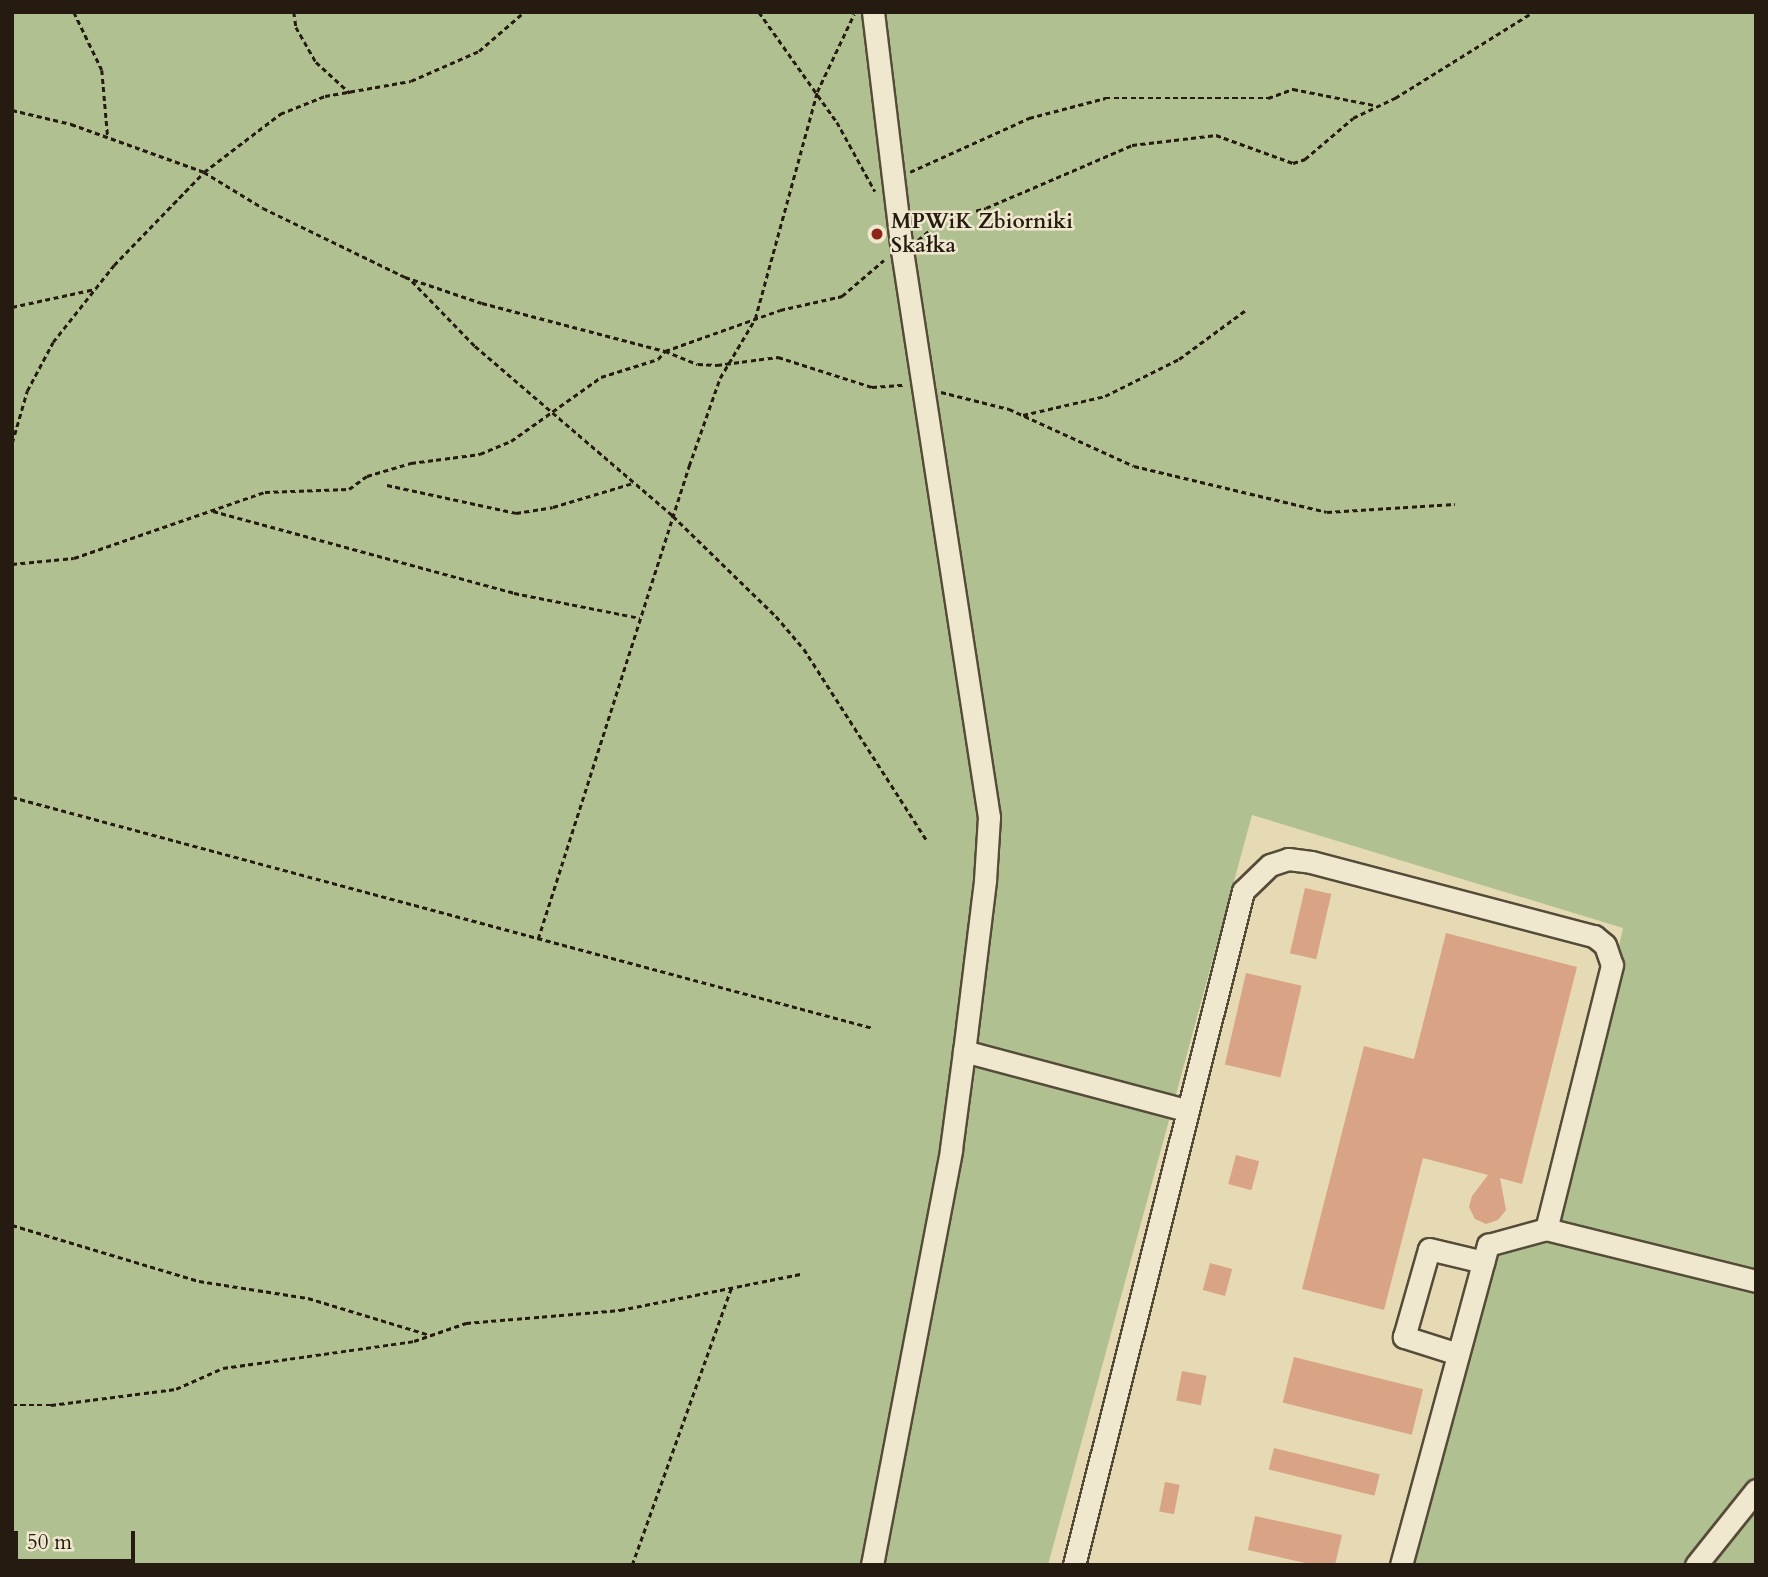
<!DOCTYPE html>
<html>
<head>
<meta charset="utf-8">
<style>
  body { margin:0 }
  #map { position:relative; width:1768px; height:1577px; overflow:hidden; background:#e6dab4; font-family:Cardo,serif }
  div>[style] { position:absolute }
  .green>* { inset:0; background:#b1c090 }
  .building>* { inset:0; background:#d9a486; transform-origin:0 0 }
  .path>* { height:2.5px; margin-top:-1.25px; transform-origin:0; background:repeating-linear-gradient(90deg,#251b10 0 5px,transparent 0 8.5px) }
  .roads { filter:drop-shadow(2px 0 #554b39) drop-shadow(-2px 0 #554b39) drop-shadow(0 2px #554b39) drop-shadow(0 -2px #554b39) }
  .minor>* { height:21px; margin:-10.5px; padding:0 10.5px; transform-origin:10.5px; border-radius:10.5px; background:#efe7ce }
  .dots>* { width:19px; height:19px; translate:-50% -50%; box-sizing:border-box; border:4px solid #efe7ce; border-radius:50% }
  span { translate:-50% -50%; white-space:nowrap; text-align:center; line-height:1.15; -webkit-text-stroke:5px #efe7ce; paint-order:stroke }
  .poi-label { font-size:21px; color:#251b10; font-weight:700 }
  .left { translate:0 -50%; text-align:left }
  .frame { position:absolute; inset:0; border:14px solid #251b10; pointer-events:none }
  .scale { position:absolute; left:14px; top:1531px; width:121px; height:32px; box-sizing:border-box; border:4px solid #251b10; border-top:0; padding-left:9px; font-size:21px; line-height:24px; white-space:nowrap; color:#251b10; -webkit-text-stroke:5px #efe7ce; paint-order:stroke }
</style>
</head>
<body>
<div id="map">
  <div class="green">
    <div style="clip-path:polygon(12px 12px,1756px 12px,1756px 1565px,1407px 1565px,1489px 1251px,1556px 1221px,1623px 928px,1252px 815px,1048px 1565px,12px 1565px)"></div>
  </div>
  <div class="building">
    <div style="left:1305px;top:888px;width:27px;height:67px;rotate:13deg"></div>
    <div style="clip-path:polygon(1446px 933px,1577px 967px,1522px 1184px,1500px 1178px,1506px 1210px,1498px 1220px,1486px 1224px,1475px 1219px,1469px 1207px,1472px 1196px,1488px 1175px,1423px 1158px,1384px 1310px,1302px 1289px,1364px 1046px,1414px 1059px)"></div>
    <div style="left:1246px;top:973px;width:57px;height:94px;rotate:13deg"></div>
    <div style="left:1236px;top:1155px;width:24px;height:30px;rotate:15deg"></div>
    <div style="left:1210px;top:1263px;width:23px;height:28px;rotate:15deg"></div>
    <div style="left:1294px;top:1357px;width:133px;height:47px;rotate:14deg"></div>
    <div style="left:1182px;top:1371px;width:25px;height:30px;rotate:11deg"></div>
    <div style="left:1274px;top:1448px;width:109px;height:22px;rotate:14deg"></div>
    <div style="left:1165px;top:1482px;width:15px;height:30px;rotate:11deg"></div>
    <div style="clip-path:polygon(1255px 1516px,1342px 1535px,1335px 1565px,1314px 1565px,1248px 1550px)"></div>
  </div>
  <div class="path">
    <div style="left:74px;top:12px;width:64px;rotate:64.2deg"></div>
    <div style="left:102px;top:70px;width:68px;rotate:85deg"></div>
    <div style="left:294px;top:12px;width:15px;rotate:82deg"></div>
    <div style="left:296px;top:27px;width:40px;rotate:60.3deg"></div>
    <div style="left:316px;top:62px;width:46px;rotate:42.4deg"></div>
    <div style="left:759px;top:12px;width:135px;rotate:54.7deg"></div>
    <div style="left:837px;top:122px;width:79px;rotate:61.2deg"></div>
    <div style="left:12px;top:110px;width:61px;rotate:13.3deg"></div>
    <div style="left:71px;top:124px;width:141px;rotate:19.8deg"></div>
    <div style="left:204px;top:172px;width:69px;rotate:31.4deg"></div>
    <div style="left:263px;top:208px;width:158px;rotate:25.9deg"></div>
    <div style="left:405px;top:277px;width:81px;rotate:18.7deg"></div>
    <div style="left:482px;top:303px;width:189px;rotate:14.7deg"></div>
    <div style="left:665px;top:351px;width:122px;rotate:-19.6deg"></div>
    <div style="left:780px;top:310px;width:64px;rotate:-12.7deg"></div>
    <div style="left:842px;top:296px;width:55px;rotate:-40.6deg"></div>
    <div style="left:910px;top:172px;width:131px;rotate:-24.4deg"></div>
    <div style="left:1029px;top:118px;width:79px;rotate:-14.7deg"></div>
    <div style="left:1105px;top:98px;width:163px"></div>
    <div style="left:1268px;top:98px;width:27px;rotate:-20deg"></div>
    <div style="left:1293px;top:89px;width:83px;rotate:11.2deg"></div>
    <div style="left:918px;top:240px;width:33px;rotate:-40deg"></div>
    <div style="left:943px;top:219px;width:44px;rotate:-14.3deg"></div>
    <div style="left:986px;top:208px;width:159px;rotate:-23.3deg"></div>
    <div style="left:1132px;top:145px;width:85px;rotate:-6.8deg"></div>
    <div style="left:1216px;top:135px;width:82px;rotate:20deg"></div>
    <div style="left:1293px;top:163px;width:13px;rotate:-18deg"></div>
    <div style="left:1305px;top:159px;width:63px;rotate:-40.5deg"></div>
    <div style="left:1353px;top:118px;width:47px;rotate:-25.5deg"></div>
    <div style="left:1395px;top:98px;width:163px;rotate:-31.9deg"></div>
    <div style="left:412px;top:281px;width:91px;rotate:45.9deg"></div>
    <div style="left:475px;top:346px;width:261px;rotate:40.6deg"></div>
    <div style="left:673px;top:516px;width:144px;rotate:44.2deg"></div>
    <div style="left:776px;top:616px;width:43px;rotate:49.7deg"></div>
    <div style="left:804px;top:649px;width:229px;rotate:57.3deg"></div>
    <div style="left:12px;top:307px;width:85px;rotate:-12.2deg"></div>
    <div style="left:941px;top:392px;width:70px;rotate:14deg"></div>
    <div style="left:1009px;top:409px;width:137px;rotate:24.5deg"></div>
    <div style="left:1134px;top:466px;width:198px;rotate:13.4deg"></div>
    <div style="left:1327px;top:512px;width:128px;rotate:-3.6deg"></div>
    <div style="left:1023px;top:415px;width:84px;rotate:-13deg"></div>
    <div style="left:1105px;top:396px;width:83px;rotate:-26.6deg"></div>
    <div style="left:1179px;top:359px;width:84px;rotate:-36.3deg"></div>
    <div style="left:12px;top:443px;width:54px;rotate:-73.9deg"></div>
    <div style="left:27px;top:391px;width:55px;rotate:-62deg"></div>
    <div style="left:53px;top:342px;width:98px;rotate:-51.6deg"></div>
    <div style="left:114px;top:265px;width:129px;rotate:-45.9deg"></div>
    <div style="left:204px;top:172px;width:96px;rotate:-37.3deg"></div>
    <div style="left:280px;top:114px;width:48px;rotate:-21.8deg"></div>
    <div style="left:325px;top:96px;width:87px;rotate:-9.9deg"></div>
    <div style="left:411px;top:81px;width:74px;rotate:-23.8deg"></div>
    <div style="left:479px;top:51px;width:60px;rotate:-40.9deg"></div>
    <div style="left:387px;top:485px;width:132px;rotate:12.2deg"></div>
    <div style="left:516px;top:513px;width:37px;rotate:-9deg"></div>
    <div style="left:553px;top:507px;width:84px;rotate:-16.7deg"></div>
    <div style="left:213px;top:511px;width:312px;rotate:15.2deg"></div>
    <div style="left:514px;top:593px;width:128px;rotate:11.2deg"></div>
    <div style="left:12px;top:564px;width:62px;rotate:-5.5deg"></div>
    <div style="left:74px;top:558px;width:202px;rotate:-19.1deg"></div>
    <div style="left:265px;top:492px;width:84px;rotate:-2deg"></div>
    <div style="left:349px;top:489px;width:22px;rotate:-36deg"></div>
    <div style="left:367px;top:476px;width:46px;rotate:-16.5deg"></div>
    <div style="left:411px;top:463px;width:70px;rotate:-7.4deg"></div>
    <div style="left:480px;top:454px;width:34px;rotate:-23deg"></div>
    <div style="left:511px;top:441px;width:110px;rotate:-35.4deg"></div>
    <div style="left:601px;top:377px;width:60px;rotate:-17.5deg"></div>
    <div style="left:658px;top:359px;width:11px;rotate:-49deg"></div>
    <div style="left:665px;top:351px;width:35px;rotate:22deg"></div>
    <div style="left:698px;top:364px;width:19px;rotate:3deg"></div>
    <div style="left:717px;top:365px;width:62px;rotate:-7.5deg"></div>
    <div style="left:778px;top:357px;width:99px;rotate:17.7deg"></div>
    <div style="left:872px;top:387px;width:32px;rotate:-4deg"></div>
    <div style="left:12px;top:797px;width:891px;rotate:15.02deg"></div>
    <div style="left:538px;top:939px;width:497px;rotate:-72.3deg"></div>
    <div style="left:689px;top:466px;width:93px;rotate:-70.6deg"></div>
    <div style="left:720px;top:378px;width:69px;rotate:-59.3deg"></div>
    <div style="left:755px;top:319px;width:235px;rotate:-74.7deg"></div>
    <div style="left:817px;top:92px;width:86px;rotate:-64.6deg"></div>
    <div style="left:12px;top:1225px;width:195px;rotate:16.7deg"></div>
    <div style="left:199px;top:1281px;width:110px;rotate:8.9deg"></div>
    <div style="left:308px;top:1298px;width:127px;rotate:16.9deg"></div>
    <div style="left:12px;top:1405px;width:39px"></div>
    <div style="left:51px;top:1405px;width:126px;rotate:-7.3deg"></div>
    <div style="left:176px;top:1389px;width:51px;rotate:-24.1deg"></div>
    <div style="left:223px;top:1368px;width:193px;rotate:-8deg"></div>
    <div style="left:414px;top:1341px;width:55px;rotate:-19.1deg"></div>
    <div style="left:466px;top:1323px;width:155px;rotate:-4.8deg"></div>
    <div style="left:620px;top:1310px;width:184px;rotate:-11.3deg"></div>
    <div style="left:632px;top:1565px;width:294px;rotate:-70.3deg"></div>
  </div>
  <div class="roads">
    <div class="minor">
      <div style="left:873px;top:12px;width:234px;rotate:83.1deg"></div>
      <div style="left:901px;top:244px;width:580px;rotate:81.27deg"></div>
      <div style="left:989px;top:817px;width:64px;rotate:93.6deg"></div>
      <div style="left:985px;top:881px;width:171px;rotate:97deg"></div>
      <div style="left:964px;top:1051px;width:229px;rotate:14.9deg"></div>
      <div style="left:1458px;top:1354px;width:57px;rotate:-162.5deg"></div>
      <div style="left:1404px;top:1337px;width:91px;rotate:-74.1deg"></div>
      <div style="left:1429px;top:1249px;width:56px;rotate:13.5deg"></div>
      <div style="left:872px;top:1565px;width:423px;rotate:-79.2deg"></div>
      <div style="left:951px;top:1149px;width:99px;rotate:-82.4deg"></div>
      <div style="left:1074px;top:1565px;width:695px;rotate:-75.92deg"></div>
      <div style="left:1243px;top:891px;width:37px;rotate:-44deg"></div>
      <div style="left:1270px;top:865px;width:19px;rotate:-18deg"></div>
      <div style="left:1288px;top:859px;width:23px;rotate:7deg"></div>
      <div style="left:1311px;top:862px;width:293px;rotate:14.7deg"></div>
      <div style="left:1594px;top:936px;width:14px;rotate:39deg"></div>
      <div style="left:1605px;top:945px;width:21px;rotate:71deg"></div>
      <div style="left:1612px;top:965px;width:272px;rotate:104deg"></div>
      <div style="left:1401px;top:1565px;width:332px;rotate:-74.8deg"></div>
      <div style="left:1488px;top:1245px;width:60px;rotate:-15.4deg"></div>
      <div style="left:1546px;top:1229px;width:216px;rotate:13.9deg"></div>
      <div style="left:1696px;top:1565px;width:96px;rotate:-51.3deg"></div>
    </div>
  </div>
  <div class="dots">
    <div style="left:877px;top:234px;background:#8f2418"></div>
  </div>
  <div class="poi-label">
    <span class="left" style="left:891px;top:234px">MPWiK Zbiorniki<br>Skałka</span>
  </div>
  <div class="frame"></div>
  <div class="scale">50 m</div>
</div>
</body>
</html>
